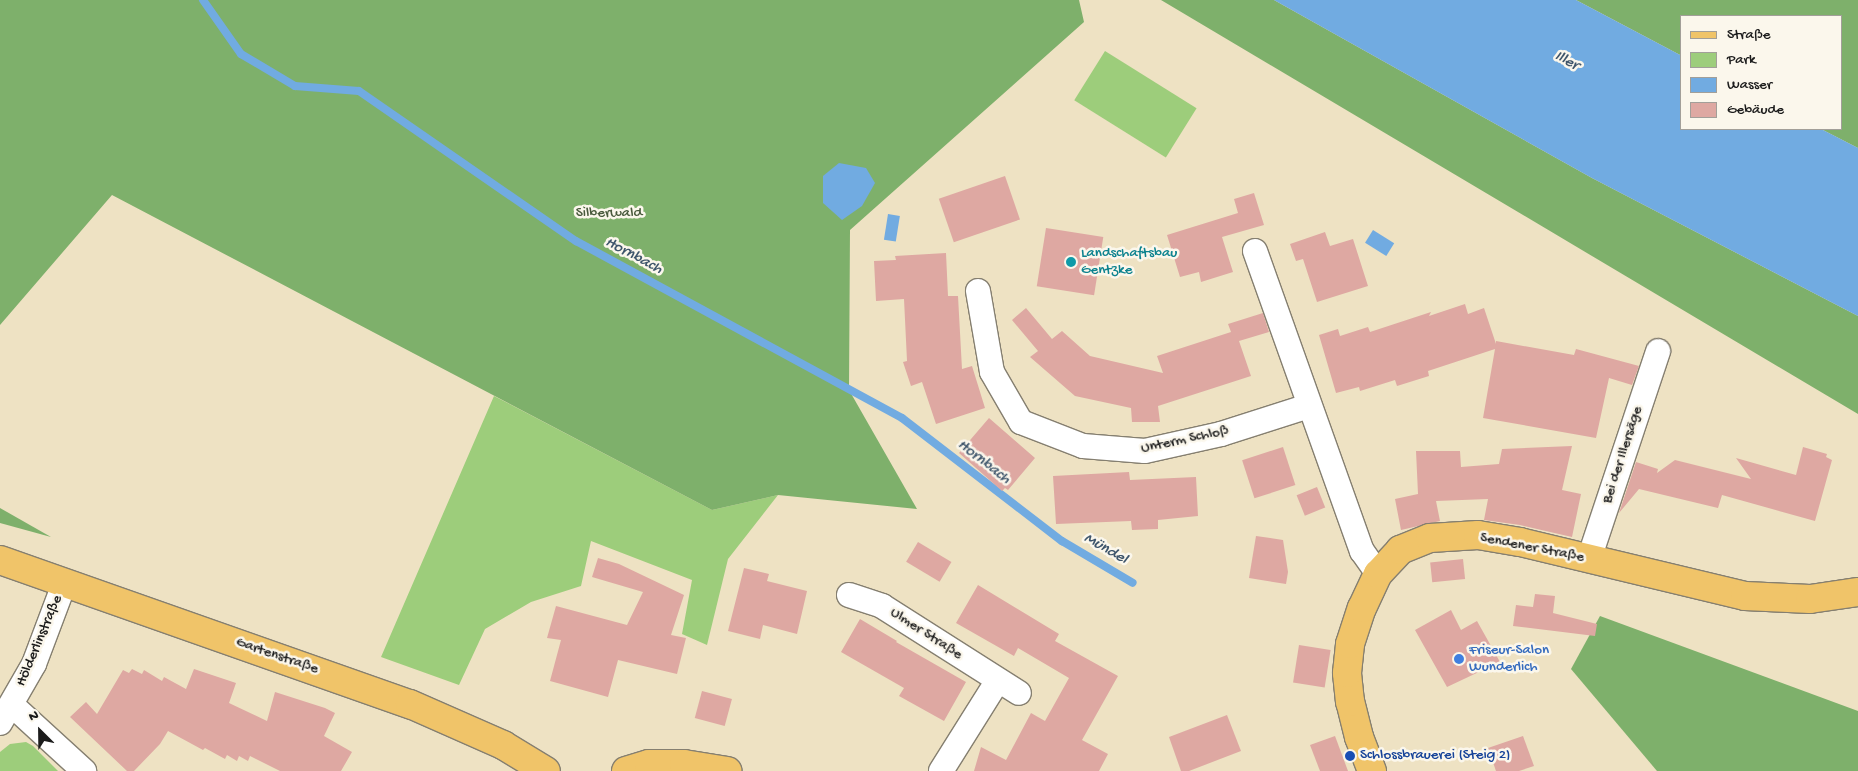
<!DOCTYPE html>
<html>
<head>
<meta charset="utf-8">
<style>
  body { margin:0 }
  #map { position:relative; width:1858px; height:771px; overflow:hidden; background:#eee2c3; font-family:"Gochi Hand",sans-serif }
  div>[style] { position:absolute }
  .green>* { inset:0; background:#9dcd7b; transform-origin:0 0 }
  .forest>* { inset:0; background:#7eb06b }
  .water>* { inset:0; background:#71abe1; transform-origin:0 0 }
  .stream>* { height:8px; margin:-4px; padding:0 4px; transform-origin:4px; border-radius:4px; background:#71abe1 }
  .building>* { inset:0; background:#dea8a2; transform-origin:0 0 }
  .roads { filter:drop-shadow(1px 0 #857f70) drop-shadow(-1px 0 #857f70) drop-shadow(0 1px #857f70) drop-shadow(0 -1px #857f70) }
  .minor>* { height:24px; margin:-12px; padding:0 12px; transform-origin:12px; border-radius:12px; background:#fff }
  .major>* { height:28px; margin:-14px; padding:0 14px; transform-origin:14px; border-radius:14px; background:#f0c469 }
  .dots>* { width:14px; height:14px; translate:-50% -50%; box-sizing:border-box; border:2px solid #fbf7ec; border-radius:50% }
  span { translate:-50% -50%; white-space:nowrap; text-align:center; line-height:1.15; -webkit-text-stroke:5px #fbf7ec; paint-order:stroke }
  .park-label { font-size:15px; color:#495a3d }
  .culture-label { font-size:15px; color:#0d838f }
  .left { translate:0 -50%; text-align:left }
  .street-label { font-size:15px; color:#1c1c1c }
  .shop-label { font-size:15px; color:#366cbe }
  .transit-label { font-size:15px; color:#164399 }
  .water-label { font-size:16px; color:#3e556b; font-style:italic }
  .legend { position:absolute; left:1680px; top:15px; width:162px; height:115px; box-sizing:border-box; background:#fbf7ec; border:1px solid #a29f99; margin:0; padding:6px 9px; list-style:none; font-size:15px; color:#1c1c1c }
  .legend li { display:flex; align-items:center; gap:10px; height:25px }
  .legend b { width:25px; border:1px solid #a29f99 }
  .north { position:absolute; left:15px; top:706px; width:50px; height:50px; -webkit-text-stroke:4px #fbf7ec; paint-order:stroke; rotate:337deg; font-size:14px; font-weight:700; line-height:20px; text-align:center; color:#1c1c1c }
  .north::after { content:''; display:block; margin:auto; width:18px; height:22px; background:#1c1c1c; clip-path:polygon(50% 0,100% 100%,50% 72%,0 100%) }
</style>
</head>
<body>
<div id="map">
  <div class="green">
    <div style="left:1105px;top:51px;width:108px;height:58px;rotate:32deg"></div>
    <div style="clip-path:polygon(494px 396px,712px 510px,778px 495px,728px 559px,707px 645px,682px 634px,692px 580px,591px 541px,581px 586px,531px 602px,485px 629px,459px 685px,381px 657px)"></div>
    <div style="clip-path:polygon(26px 742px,33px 746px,58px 771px,0 771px,0 752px,10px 744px)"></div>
  </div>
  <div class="forest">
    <div style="clip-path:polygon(0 0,1079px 0,1084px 22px,850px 230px,849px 390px,917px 509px,778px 495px,712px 510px,112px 195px,0 325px)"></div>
    <div style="clip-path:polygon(1161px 0,1274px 0,1592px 178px,1858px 316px,1858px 414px)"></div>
    <div style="clip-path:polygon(1576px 0,1858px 0,1858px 148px,1821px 129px,1842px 129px,1842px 16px,1682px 16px,1682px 56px)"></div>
    <div style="clip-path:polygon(0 508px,51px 537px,0 523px)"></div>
    <div style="clip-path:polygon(1600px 616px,1858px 711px,1858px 771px,1657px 771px,1571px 669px)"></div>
  </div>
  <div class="water">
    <div style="clip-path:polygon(1274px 0,1576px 0,1682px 56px,1682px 129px,1821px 129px,1858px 148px,1858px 316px,1592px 178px)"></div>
    <div style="clip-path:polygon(839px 163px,866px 168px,875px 183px,862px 206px,842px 220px,823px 203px,823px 176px)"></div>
    <div style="left:888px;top:214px;width:12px;height:26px;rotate:9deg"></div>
    <div style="left:1373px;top:230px;width:25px;height:15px;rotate:32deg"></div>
  </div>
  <div class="stream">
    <div style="left:203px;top:0;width:66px;rotate:54.9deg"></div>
    <div style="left:241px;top:54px;width:63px;rotate:30.7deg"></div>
    <div style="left:295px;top:86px;width:64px;rotate:4.5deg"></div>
    <div style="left:359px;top:91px;width:264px;rotate:34.7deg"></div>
    <div style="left:576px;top:241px;width:371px;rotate:28.5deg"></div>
    <div style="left:902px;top:418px;width:202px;rotate:37.6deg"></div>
    <div style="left:1062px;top:541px;width:82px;rotate:30.6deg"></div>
  </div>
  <div class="building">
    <div style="left:1005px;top:176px;width:46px;height:70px;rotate:71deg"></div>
    <div style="clip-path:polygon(1254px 193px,1264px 225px,1222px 237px,1233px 272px,1201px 282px,1199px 272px,1180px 277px,1167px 235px,1238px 213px,1234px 199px)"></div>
    <div style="left:1046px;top:228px;width:58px;height:59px;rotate:9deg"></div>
    <div style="clip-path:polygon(1325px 232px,1330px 246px,1353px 239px,1368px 286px,1317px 302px,1303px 259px,1296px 261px,1290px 244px)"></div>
    <div style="clip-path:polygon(946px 253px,948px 296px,958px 296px,962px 369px,972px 366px,985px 408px,936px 424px,922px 382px,911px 386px,903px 362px,907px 361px,904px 299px,876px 301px,874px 261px,896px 260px,895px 256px)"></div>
    <div style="clip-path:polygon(1465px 304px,1468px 314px,1484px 308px,1496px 344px,1496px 341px,1574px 355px,1576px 349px,1639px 366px,1632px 385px,1609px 378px,1596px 438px,1483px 418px,1495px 349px,1428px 371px,1429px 376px,1397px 386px,1395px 380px,1360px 391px,1359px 387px,1336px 393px,1319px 335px,1338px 329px,1340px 336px,1368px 327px,1370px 332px,1431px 312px,1429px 316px)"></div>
    <div style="clip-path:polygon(1026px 308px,1052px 339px,1062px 331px,1090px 356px,1163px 373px,1157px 356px,1231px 332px,1228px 324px,1263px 313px,1269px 332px,1239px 341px,1251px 376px,1158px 406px,1160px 422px,1132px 422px,1131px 408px,1075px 396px,1030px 357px,1038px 351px,1012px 320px)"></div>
    <div style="clip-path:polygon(989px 418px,1035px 458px,1008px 490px,1005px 488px,1002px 491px,959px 453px)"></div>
    <div style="clip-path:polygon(1572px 446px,1562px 490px,1581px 494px,1572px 537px,1520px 525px,1484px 520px,1488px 499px,1436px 501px,1440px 521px,1401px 530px,1395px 499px,1418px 494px,1416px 451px,1460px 451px,1461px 467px,1499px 464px,1502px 449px)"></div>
    <div style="left:1283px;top:447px;width:40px;height:43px;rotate:72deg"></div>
    <div style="clip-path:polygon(1803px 447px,1827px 454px,1826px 457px,1832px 460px,1815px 521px,1722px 495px,1718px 508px,1639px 489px,1619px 513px,1636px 462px,1658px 469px,1657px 473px,1675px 460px,1751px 479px,1736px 458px,1796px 475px)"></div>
    <div style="clip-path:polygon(1129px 472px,1130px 480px,1196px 477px,1198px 516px,1158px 520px,1158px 529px,1132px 530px,1131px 521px,1056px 524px,1053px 476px)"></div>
    <div style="left:1317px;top:487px;width:22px;height:22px;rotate:68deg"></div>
    <div style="clip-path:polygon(1256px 536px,1283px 540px,1288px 572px,1286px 584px,1249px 578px)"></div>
    <div style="left:918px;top:542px;width:39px;height:23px;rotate:31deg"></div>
    <div style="clip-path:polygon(598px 558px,619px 564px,684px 595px,671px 635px,686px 638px,677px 674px,618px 660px,608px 697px,550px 681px,561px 640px,547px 638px,556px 606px,627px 625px,643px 592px,592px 577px)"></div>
    <div style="left:1463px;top:559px;width:20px;height:33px;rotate:84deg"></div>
    <div style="clip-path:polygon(744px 568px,769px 574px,767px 581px,807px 591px,797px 634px,763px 625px,760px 639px,728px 631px)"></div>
    <div style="clip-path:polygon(978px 585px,1059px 634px,1055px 641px,1118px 676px,1082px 740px,1108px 754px,1099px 771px,974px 771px,981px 747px,1006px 760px,1031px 713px,1045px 721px,1069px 678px,1018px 648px,1014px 656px,956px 623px)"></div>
    <div style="clip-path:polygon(1535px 594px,1555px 596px,1553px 613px,1597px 624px,1595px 636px,1513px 626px,1516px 605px,1533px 607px)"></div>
    <div style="clip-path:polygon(1451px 610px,1461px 630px,1477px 621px,1500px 662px,1447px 687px,1415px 630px)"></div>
    <div style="clip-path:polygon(860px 619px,897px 641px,896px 642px,966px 682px,944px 721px,899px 696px,904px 688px,841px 652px)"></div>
    <div style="left:1299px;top:645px;width:32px;height:38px;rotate:9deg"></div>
    <div style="clip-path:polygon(132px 669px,142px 674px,144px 670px,162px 681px,164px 677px,186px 689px,194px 669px,236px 683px,229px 703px,267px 721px,275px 692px,325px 708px,335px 713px,324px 736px,352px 752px,341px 771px,280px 771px,250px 756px,248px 761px,239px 756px,237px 761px,227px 755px,225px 759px,205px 748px,203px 750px,168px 731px,160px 744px,134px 771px,127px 771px,70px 717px,86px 702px,97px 714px,123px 670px,129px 673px)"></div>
    <div style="left:702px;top:691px;width:31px;height:28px;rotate:15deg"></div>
    <div style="clip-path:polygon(1227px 715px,1241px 751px,1189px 771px,1181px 771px,1169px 737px)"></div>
    <div style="clip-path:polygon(1335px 736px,1348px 771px,1320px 771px,1310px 745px)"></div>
    <div style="clip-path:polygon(1523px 736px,1534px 766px,1519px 771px,1496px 771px,1488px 748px)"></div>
  </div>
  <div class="roads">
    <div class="minor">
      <div style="left:1255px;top:251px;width:319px;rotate:70.4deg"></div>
      <div style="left:1362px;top:551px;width:28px;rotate:55deg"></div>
      <div style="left:978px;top:291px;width:82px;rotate:80.2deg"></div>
      <div style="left:992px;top:372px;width:58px;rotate:59.9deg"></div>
      <div style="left:1021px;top:422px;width:66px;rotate:21.2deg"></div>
      <div style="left:1083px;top:446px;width:62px;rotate:4.6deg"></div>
      <div style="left:1145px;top:451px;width:78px;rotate:-12.6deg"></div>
      <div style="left:1221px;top:434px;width:92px;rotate:-17.7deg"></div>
      <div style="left:1589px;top:559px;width:219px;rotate:-71.6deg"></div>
      <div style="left:849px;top:595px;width:35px;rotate:18deg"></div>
      <div style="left:882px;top:606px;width:162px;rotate:32.4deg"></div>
      <div style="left:12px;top:705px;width:98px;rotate:42.5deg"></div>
      <div style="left:0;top:723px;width:68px;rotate:-60deg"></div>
      <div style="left:34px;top:664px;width:85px;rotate:-69.4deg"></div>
      <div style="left:941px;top:771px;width:107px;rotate:-57.9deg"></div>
    </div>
    <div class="major">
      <div style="left:0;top:560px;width:435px;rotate:19.4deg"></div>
      <div style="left:410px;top:704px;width:102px;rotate:23.8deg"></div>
      <div style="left:503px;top:745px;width:50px;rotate:31.2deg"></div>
      <div style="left:626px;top:771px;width:24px;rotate:-17deg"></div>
      <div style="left:649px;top:764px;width:35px"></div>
      <div style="left:684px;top:764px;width:44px;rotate:9.2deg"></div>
      <div style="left:1372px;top:771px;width:36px;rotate:-111deg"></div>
      <div style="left:1359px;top:737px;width:36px;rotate:-104deg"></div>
      <div style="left:1350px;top:702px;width:29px;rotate:-96deg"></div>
      <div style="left:1347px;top:673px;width:29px;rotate:-84deg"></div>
      <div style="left:1350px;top:644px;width:38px;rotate:-72deg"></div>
      <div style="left:1362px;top:608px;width:38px;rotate:-65deg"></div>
      <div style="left:1378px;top:574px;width:33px;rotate:-47deg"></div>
      <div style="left:1400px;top:550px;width:32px;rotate:-22deg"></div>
      <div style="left:1430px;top:538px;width:48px;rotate:-3.6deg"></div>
      <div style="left:1478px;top:535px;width:43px;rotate:9.5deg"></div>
      <div style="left:1520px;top:542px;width:231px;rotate:13.5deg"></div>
      <div style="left:1745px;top:596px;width:65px;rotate:2.6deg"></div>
      <div style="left:1810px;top:599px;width:49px;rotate:-8.3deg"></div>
    </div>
  </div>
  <div class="dots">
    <div style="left:1071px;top:262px;background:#0f9aa8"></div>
    <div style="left:1459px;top:659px;background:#3f7fe0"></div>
    <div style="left:1350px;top:756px;background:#1a4fb4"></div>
  </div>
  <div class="park-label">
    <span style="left:609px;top:214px">Silberwald</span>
  </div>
  <div class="culture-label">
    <span class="left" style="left:1081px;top:262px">Landschaftsbau<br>Gentzke</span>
  </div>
  <div class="street-label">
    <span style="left:1185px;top:440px;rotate:-12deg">Unterm Schloß</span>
    <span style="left:1623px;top:455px;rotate:-72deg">Bei der Illersäge</span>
    <span style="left:1532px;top:548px;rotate:11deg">Sendener Straße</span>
    <span style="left:926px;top:634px;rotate:33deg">Ulmer Straße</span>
    <span style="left:40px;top:641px;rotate:-67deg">Hölderlinstraße</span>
    <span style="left:277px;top:656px;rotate:19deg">Gartenstraße</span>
  </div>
  <div class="shop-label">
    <span class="left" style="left:1469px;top:659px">Friseur-Salon<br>Wunderlich</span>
  </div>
  <div class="transit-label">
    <span class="left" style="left:1360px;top:756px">Schlossbrauerei (Steig 2)</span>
  </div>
  <div class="water-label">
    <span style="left:1566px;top:62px;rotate:28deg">Iller</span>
    <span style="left:633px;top:257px;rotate:28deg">Hornbach</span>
    <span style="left:983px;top:463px;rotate:38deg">Hornbach</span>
    <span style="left:1105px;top:550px;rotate:30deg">Mündel</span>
  </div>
  <ul class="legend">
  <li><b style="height:6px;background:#f0c469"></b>Straße</li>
  <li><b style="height:14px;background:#9dcd7b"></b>Park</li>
  <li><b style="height:14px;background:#71abe1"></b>Wasser</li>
  <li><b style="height:14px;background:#dea8a2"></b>Gebäude</li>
  </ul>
  <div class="north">N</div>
</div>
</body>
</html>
